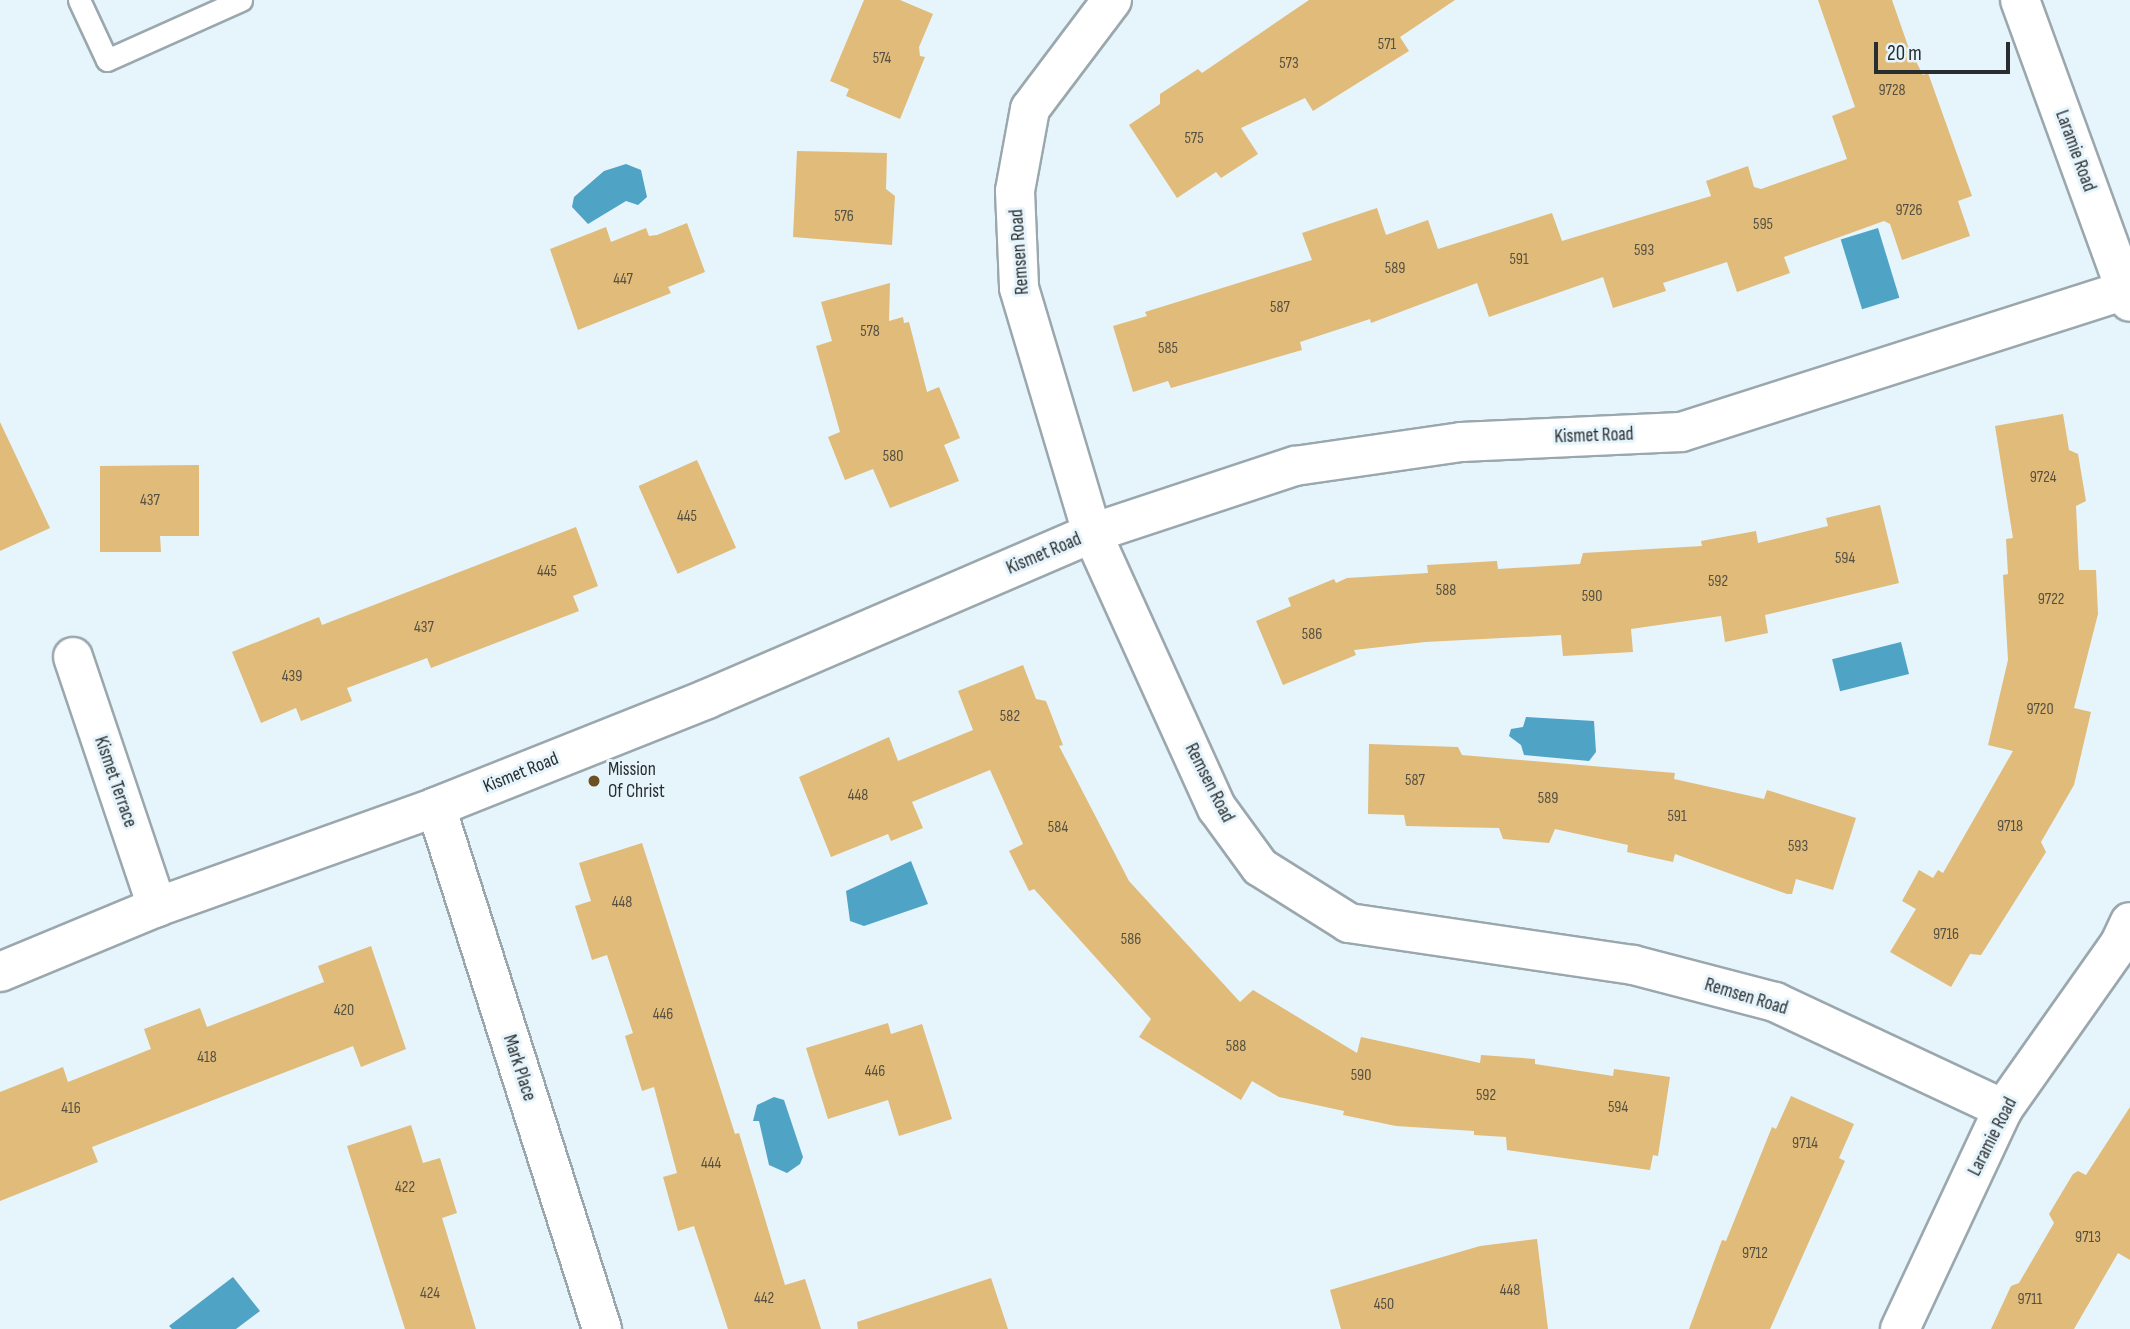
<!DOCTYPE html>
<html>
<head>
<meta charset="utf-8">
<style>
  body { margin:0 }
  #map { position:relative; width:2130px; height:1329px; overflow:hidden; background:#e6f4fb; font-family:"Sofia Sans Condensed",sans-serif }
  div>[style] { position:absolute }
  .water>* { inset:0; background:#4fa3c4; transform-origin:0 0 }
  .building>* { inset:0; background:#e0bb79; transform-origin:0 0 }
  .roads { filter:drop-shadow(2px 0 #9aa8ae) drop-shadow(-2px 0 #9aa8ae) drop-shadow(0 2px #9aa8ae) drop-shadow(0 -2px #9aa8ae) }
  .service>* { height:21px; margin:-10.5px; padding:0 10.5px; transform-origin:10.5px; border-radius:10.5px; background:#fff }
  .minor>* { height:38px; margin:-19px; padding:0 19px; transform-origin:19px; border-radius:19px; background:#fff }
  .dots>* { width:19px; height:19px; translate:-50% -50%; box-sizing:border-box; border:4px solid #e6f4fb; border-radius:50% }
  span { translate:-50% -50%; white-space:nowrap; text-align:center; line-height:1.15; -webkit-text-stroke:6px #e6f4fb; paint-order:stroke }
  .number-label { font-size:16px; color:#565042 }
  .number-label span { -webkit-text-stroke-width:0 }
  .street-label { font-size:19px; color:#282d2f }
  .poi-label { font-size:19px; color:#282d2f }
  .left { translate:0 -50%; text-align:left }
  .scale { position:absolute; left:1874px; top:42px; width:136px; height:32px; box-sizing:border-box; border:4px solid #282d2f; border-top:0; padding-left:9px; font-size:21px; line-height:24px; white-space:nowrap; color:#282d2f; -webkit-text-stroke:5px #e6f4fb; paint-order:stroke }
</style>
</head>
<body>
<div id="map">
  <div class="water">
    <div style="clip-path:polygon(626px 164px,641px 170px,647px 197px,638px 205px,626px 201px,588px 224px,572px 207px,574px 197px,604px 171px)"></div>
    <div style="left:1878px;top:228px;width:73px;height:39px;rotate:73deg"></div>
    <div style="left:1901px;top:642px;width:33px;height:71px;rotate:76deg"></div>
    <div style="clip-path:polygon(1526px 717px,1594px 721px,1596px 752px,1589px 761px,1524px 755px,1521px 745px,1509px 736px,1511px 729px,1523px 727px)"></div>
    <div style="clip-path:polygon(911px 861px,928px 904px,864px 926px,850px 921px,846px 891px)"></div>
    <div style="clip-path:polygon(774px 1097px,784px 1100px,803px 1157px,800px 1164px,787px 1173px,769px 1165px,759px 1121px,753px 1121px,757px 1105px)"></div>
    <div style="clip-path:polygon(233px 1277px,260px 1311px,236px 1329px,172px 1329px,169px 1326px)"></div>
  </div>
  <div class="building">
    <div style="clip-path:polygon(864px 0,900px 0,933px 14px,919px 47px,920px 56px,925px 57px,900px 119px,846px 96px,849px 89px,830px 81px)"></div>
    <div style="clip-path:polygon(1309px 0,1455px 0,1400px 37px,1409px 51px,1313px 111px,1305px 98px,1241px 128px,1258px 154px,1221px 178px,1216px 172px,1177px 198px,1129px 125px,1160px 104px,1160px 94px,1198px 69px,1202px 73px)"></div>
    <div style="clip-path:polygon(1818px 0,1892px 0,1908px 46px,1923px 75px,1928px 73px,1972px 196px,1958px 201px,1970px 236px,1902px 260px,1890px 224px,1884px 221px,1784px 257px,1790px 273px,1737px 292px,1727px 262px,1663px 283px,1666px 291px,1613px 308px,1603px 277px,1489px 317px,1477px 283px,1371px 323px,1370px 319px,1300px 342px,1302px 350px,1171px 388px,1168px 381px,1133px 392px,1113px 326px,1147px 316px,1145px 312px,1312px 260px,1302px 233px,1377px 208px,1386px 235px,1428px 220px,1438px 249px,1552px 213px,1562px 241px,1711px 196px,1706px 181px,1748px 166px,1754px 187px,1761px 189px,1847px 159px,1832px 116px,1855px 107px)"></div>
    <div style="clip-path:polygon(797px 151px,887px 153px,886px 189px,895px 196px,892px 245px,793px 237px)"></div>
    <div style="clip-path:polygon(687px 223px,705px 272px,668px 287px,671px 293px,578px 330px,550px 249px,606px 227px,611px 242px,646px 228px,649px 236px,657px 235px)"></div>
    <div style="clip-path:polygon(890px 283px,889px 321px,903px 317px,904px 323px,909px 322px,927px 392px,939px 387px,960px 438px,944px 445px,959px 481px,890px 508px,873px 469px,845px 480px,828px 437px,840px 432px,816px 346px,832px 341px,821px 302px)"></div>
    <div style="clip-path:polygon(2063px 414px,2069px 450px,2078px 454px,2086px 501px,2076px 506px,2079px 570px,2096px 570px,2098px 614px,2074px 708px,2091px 712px,2074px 785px,2041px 842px,2046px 852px,1981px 955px,1970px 954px,1951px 987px,1890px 952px,1916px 909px,1902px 901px,1919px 870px,1933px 878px,1938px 870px,1943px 873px,2013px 751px,1988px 745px,2008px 660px,2003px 575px,2008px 574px,2006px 539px,2013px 538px,1995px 426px)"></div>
    <div style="clip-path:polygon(0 422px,50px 528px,0 551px)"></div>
    <div style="left:697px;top:460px;width:96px;height:64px;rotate:66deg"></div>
    <div style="clip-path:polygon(199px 465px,199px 536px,160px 536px,161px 552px,100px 552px,100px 466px)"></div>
    <div style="clip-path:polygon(1880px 505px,1899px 583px,1765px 615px,1768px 633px,1725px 642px,1721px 616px,1631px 629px,1633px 652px,1563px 656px,1561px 635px,1425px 642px,1354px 650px,1356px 655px,1283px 685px,1256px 621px,1291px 606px,1288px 598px,1334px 579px,1336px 583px,1347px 578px,1428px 573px,1427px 565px,1497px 561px,1498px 569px,1580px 564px,1583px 553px,1702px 546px,1701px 541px,1756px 531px,1758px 543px,1828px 526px,1826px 518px)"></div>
    <div style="clip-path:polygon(576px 527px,598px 586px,573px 596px,579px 611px,431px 668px,427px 658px,347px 688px,352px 701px,301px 721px,296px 708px,261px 723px,232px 652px,319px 617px,322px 625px)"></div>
    <div style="clip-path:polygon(1023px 665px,1036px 699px,1046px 701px,1063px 745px,1059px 746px,1129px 881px,1240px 1002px,1253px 990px,1357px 1053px,1361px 1037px,1480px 1063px,1481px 1055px,1535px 1059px,1535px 1064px,1613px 1076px,1614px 1069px,1670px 1077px,1658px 1156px,1653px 1155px,1650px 1170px,1507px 1150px,1506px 1137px,1474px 1135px,1474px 1131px,1396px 1126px,1343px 1115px,1344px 1111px,1279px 1097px,1252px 1081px,1241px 1100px,1139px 1037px,1151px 1019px,1034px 889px,1029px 891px,1009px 851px,1023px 844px,990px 770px,912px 802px,923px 828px,891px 841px,888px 834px,831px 857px,799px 777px,889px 737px,898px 761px,973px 730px,958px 691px)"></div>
    <div style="clip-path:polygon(1369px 744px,1458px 747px,1462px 755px,1675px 773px,1674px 779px,1764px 799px,1767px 790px,1856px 818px,1833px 890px,1796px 879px,1792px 894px,1787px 894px,1675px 854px,1673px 862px,1627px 852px,1628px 845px,1555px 829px,1549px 843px,1503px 839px,1499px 828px,1406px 826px,1404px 815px,1368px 814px)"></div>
    <div style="clip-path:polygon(642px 843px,735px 1134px,739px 1133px,785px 1285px,805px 1279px,821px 1329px,728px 1329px,694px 1226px,678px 1231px,663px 1177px,677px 1173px,654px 1087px,642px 1091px,625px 1036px,633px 1033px,607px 955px,592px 960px,575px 906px,591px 901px,579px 863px)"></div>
    <div style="clip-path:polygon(371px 946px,406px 1049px,361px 1067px,353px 1046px,92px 1147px,98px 1162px,0 1201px,0 1092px,63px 1067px,68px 1082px,151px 1049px,144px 1029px,200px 1008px,207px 1027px,324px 982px,318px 966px)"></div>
    <div style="clip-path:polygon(888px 1023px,891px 1034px,922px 1024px,952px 1119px,899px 1136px,888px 1100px,828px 1119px,806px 1048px)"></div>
    <div style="clip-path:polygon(1791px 1096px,1854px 1124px,1839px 1158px,1845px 1161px,1770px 1329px,1689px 1329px,1722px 1240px,1726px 1241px,1772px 1127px,1776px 1129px)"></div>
    <div style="clip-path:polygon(2130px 1107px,2130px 1260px,2118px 1253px,2074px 1329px,1991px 1329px,2011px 1286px,2019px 1283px,2054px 1223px,2049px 1214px,2073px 1174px,2078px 1171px,2086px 1175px)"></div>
    <div style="clip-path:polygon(411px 1125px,423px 1163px,440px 1158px,457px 1213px,442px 1218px,476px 1329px,405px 1329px,376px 1238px,347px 1146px)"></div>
    <div style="clip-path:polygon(1537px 1239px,1548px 1329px,1341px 1329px,1330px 1290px,1480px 1246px)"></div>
    <div style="clip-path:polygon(991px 1278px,1008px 1329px,858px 1329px,857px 1322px)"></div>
  </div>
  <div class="roads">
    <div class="service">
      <div style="left:79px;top:0;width:66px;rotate:65deg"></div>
      <div style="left:107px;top:60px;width:147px;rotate:-24.1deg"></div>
    </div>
    <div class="minor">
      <div style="left:1112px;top:0;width:136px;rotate:127deg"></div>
      <div style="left:1030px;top:109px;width:83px;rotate:100.4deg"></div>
      <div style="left:1015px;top:191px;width:97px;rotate:87.6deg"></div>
      <div style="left:1019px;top:288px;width:256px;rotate:73.4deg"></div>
      <div style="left:1092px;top:533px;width:302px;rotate:65.6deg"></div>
      <div style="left:1217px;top:808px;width:73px;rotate:53.9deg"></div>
      <div style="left:1260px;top:867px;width:105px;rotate:32.2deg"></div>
      <div style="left:1349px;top:923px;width:287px;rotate:8.4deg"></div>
      <div style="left:1633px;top:965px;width:147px;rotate:14.6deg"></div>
      <div style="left:1775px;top:1002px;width:252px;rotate:25.1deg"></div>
      <div style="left:2020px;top:0;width:321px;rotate:70deg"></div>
      <div style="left:73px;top:657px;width:264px;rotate:71.4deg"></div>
      <div style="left:436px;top:807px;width:548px;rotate:72.36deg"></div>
      <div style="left:0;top:972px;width:170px;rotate:-22.5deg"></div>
      <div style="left:157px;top:907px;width:296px;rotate:-19.7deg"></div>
      <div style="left:436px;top:807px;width:292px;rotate:-21.7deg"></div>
      <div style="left:707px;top:699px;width:419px;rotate:-23.3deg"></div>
      <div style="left:1092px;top:533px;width:214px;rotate:-18.3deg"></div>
      <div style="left:1295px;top:466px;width:168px;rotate:-8.2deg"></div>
      <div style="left:1461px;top:442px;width:220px;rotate:-2.6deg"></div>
      <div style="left:1681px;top:432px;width:471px;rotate:-17.7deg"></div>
      <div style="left:1900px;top:1329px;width:243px;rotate:-64.9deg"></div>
      <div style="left:2003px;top:1109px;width:203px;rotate:-54.8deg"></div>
      <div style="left:2120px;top:943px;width:23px;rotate:-65deg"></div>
    </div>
  </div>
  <div class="dots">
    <div style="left:594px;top:781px;background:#6a5122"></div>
  </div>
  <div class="number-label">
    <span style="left:1387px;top:45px">571</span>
    <span style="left:882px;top:59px">574</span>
    <span style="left:1289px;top:64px">573</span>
    <span style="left:1892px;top:91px">9728</span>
    <span style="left:1194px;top:139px">575</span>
    <span style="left:1909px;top:211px">9726</span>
    <span style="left:844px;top:217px">576</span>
    <span style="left:1763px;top:225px">595</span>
    <span style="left:1644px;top:251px">593</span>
    <span style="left:1519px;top:260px">591</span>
    <span style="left:1395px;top:269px">589</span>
    <span style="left:623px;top:280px">447</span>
    <span style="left:1280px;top:308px">587</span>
    <span style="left:870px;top:332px">578</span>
    <span style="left:1168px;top:349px">585</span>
    <span style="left:893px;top:457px">580</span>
    <span style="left:2043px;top:478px">9724</span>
    <span style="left:150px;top:501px">437</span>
    <span style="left:687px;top:517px">445</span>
    <span style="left:1845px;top:559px">594</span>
    <span style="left:547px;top:572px">445</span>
    <span style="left:1718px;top:582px">592</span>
    <span style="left:1446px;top:591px">588</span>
    <span style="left:1592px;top:597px">590</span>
    <span style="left:2051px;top:600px">9722</span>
    <span style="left:424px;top:628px">437</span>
    <span style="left:1312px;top:635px">586</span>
    <span style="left:292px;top:677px">439</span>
    <span style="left:2040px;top:710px">9720</span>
    <span style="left:1010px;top:717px">582</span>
    <span style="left:1415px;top:781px">587</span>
    <span style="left:858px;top:796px">448</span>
    <span style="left:1548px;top:799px">589</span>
    <span style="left:1677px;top:817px">591</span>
    <span style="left:2010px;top:827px">9718</span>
    <span style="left:1058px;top:828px">584</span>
    <span style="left:1798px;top:847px">593</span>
    <span style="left:622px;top:903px">448</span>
    <span style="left:1946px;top:935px">9716</span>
    <span style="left:1131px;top:940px">586</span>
    <span style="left:344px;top:1011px">420</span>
    <span style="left:663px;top:1015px">446</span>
    <span style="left:1236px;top:1047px">588</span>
    <span style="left:207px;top:1058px">418</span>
    <span style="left:875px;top:1072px">446</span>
    <span style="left:1361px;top:1076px">590</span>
    <span style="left:1486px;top:1096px">592</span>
    <span style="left:1618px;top:1108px">594</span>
    <span style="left:71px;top:1109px">416</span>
    <span style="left:1805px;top:1144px">9714</span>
    <span style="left:711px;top:1164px">444</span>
    <span style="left:405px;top:1188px">422</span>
    <span style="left:2088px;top:1238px">9713</span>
    <span style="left:1755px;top:1254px">9712</span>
    <span style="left:1510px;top:1291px">448</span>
    <span style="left:430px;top:1294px">424</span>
    <span style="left:764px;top:1299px">442</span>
    <span style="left:2030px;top:1300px">9711</span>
    <span style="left:1384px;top:1305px">450</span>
  </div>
  <div class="street-label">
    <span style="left:2075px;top:151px;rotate:70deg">Laramie Road</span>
    <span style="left:1020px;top:252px;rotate:-94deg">Remsen Road</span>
    <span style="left:1594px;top:436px;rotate:-2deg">Kismet Road</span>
    <span style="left:1044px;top:554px;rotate:-23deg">Kismet Road</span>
    <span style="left:521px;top:773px;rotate:-22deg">Kismet Road</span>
    <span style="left:115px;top:782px;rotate:71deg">Kismet Terrace</span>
    <span style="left:1209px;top:783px;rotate:63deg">Remsen Road</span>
    <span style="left:1746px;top:997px;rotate:17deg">Remsen Road</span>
    <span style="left:519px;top:1068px;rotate:72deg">Mark Place</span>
    <span style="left:1993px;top:1137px;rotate:-63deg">Laramie Road</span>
  </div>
  <div class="poi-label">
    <span class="left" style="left:608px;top:781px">Mission<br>Of Christ</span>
  </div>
  <div class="scale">20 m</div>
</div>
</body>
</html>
